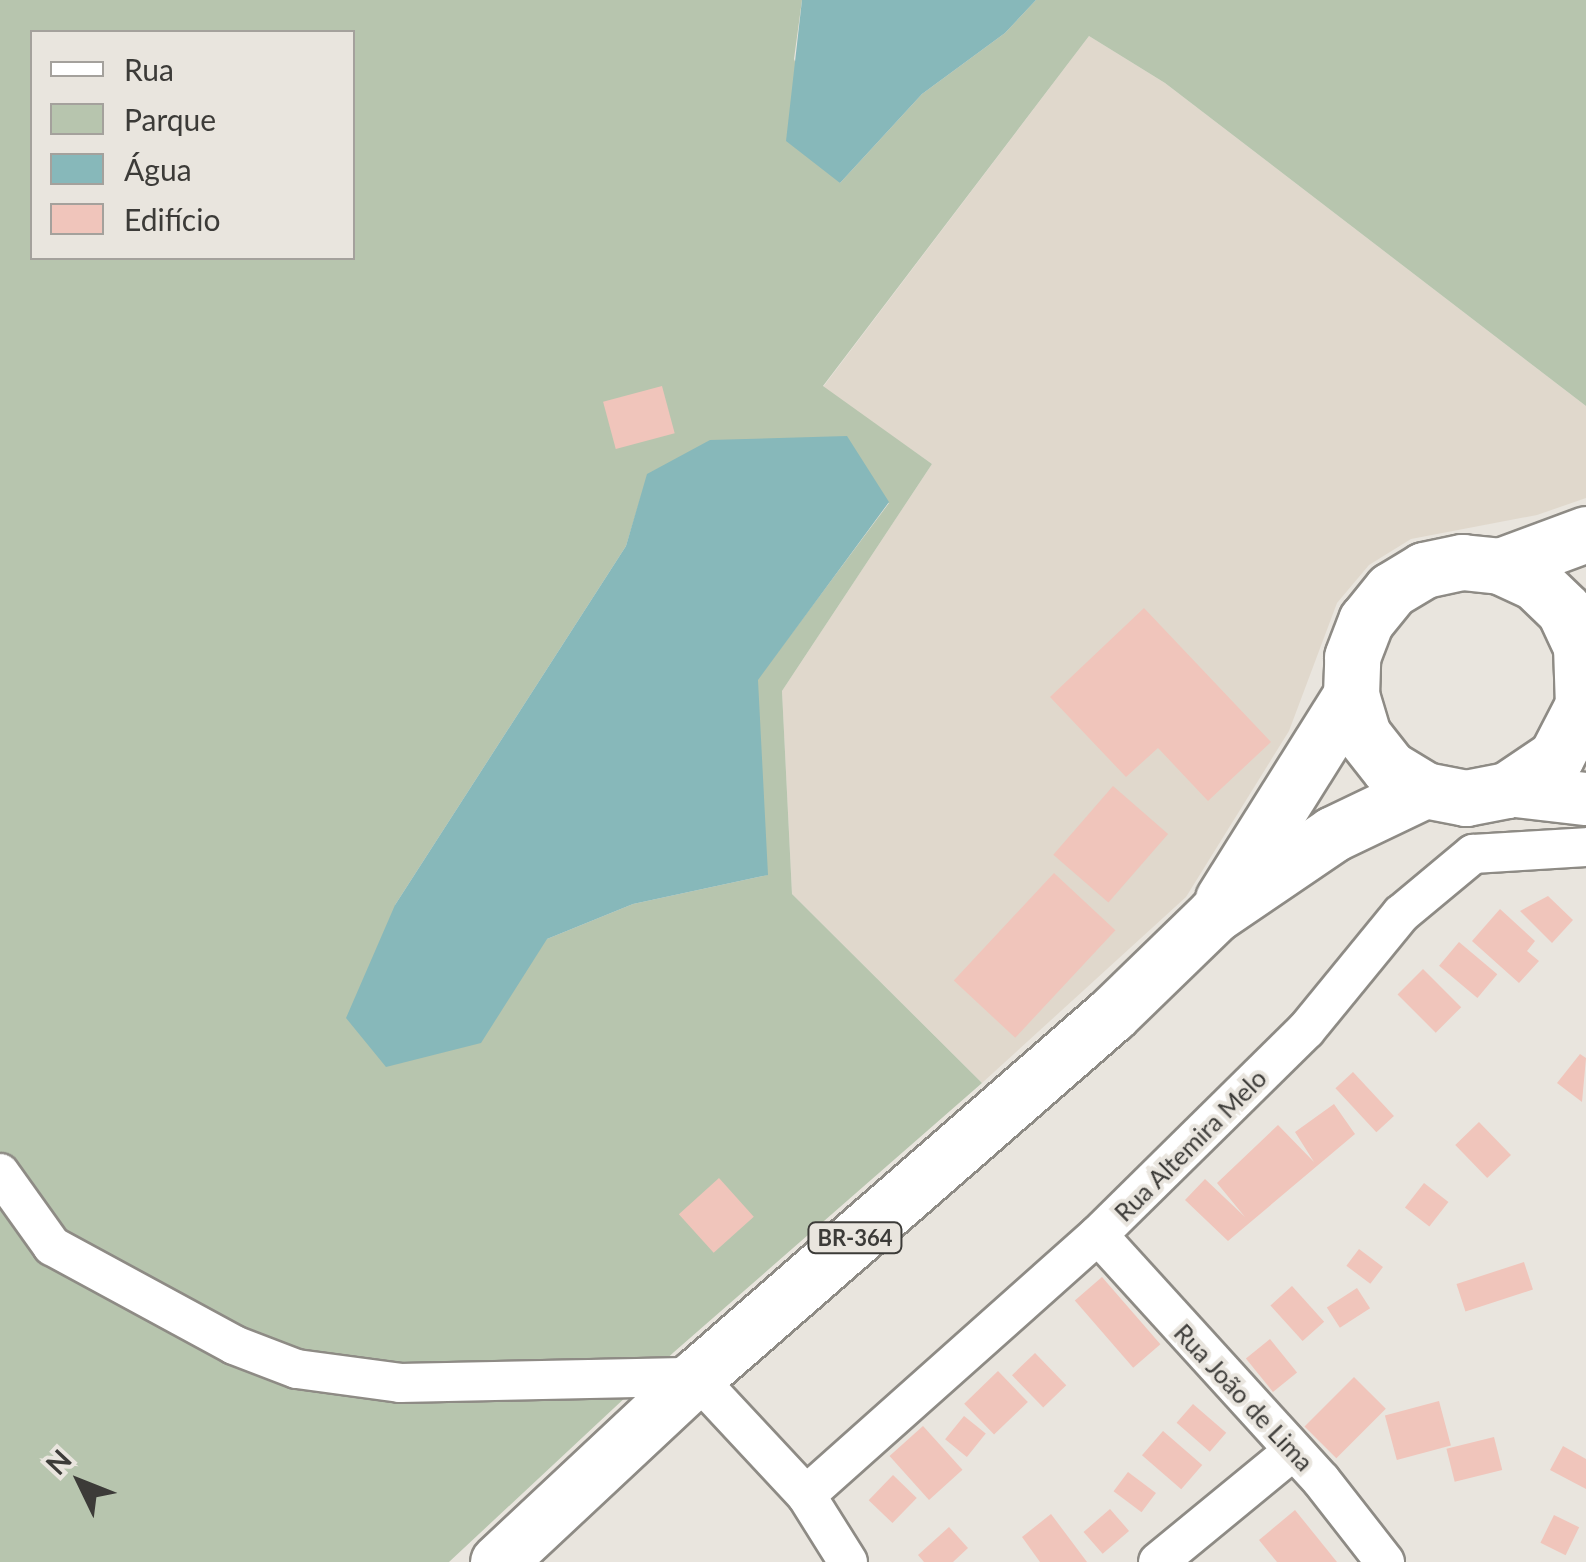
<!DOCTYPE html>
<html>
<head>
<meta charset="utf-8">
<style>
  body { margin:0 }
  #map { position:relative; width:1586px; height:1562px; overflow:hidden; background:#e9e5de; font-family:Lato,sans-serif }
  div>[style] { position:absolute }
  .built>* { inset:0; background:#e0d8cc }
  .green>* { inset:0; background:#b7c5ae }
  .water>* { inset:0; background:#87b8ba }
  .building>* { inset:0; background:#f0c5bb; transform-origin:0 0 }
  .roads { filter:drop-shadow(2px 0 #8e8b85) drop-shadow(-2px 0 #8e8b85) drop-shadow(0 2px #8e8b85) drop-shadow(0 -2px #8e8b85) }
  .minor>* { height:38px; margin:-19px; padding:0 19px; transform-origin:19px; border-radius:19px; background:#fff }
  .secondary>* { height:52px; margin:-26px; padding:0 26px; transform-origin:26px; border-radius:26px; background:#fff }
  .primary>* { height:55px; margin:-27.5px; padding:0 27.5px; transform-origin:27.5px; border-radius:27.5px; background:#fff }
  span { translate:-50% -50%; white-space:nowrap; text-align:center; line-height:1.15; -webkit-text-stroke:8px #e9e5de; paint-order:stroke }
  .shield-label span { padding:2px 8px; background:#e9e5de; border:2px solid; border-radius:8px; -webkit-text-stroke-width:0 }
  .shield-label { font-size:22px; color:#3c3b38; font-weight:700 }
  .street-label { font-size:25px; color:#3c3b38 }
  .legend { position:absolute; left:30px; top:30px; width:325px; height:230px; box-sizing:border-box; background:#e9e5de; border:2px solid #a4a19c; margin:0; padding:12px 18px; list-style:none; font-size:30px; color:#3c3b38 }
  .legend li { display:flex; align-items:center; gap:20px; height:50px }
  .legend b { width:50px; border:2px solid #a4a19c }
  .north { position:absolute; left:30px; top:1432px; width:100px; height:100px; -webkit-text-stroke:8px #e9e5de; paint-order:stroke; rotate:313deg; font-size:28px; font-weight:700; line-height:40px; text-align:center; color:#3c3b38 }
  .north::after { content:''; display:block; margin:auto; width:35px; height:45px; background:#3c3b38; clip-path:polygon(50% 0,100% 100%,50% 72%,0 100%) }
</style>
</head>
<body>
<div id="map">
  <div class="built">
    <div style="clip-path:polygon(1089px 36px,1165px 83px,1586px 406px,1586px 498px,1537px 515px,1411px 539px,1369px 565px,1337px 603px,1289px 731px,1186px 897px,982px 1083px,792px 894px,782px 691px,932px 464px,823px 387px)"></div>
  </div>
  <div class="green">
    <div style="clip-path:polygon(evenodd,0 0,802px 0,794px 59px,840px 183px,922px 94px,1005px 33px,1036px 0,1586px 0,1586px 406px,1165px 83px,1089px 36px,823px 386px,932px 464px,782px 691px,792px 894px,982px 1083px,674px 1352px,449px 1562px,0 1562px,0 0,32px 32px,352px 32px,352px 258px,32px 258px,32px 32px,0 0,648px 474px,889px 503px,757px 680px,767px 875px,633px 904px,547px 939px,395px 905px,626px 546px,648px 474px)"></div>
  </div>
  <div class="water">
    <div style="clip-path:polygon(802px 0,1036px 0,1005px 33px,922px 94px,840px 183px,786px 141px)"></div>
    <div style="clip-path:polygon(847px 436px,889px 502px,758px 680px,768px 875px,633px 904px,547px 939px,481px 1043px,386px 1067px,346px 1018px,395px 905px,626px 546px,647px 474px,710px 440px)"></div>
  </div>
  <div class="building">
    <div style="left:662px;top:386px;width:49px;height:61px;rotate:75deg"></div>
    <div style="clip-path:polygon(1144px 608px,1271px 742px,1208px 801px,1158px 748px,1126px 777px,1050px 697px)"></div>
    <div style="left:1113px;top:786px;width:73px;height:91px;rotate:41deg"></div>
    <div style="left:1054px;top:873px;width:84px;height:147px;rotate:43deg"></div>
    <div style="clip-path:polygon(1548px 896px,1573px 920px,1552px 943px,1520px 911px)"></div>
    <div style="clip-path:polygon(1500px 909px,1535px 941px,1527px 951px,1539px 961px,1519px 983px,1472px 941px)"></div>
    <div style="left:1459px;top:942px;width:50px;height:31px;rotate:40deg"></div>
    <div style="left:1423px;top:969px;width:54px;height:36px;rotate:45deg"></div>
    <div style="clip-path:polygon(1580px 1054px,1586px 1058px,1582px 1102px,1557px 1083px)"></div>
    <div style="left:1353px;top:1072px;width:60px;height:24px;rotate:47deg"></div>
    <div style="clip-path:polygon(1334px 1104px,1355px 1134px,1228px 1241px,1185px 1200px,1205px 1179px,1245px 1217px,1217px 1183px,1278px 1125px,1314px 1162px,1295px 1132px)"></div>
    <div style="left:1479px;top:1122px;width:46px;height:33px;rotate:46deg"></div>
    <div style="left:719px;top:1178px;width:52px;height:54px;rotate:48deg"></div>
    <div style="left:1424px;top:1183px;width:31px;height:31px;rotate:38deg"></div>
    <div style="left:1359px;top:1249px;width:30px;height:21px;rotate:37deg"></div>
    <div style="left:1524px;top:1262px;width:29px;height:71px;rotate:72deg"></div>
    <div style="left:1102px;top:1277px;width:89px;height:36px;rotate:49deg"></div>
    <div style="left:1292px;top:1286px;width:48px;height:29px;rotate:48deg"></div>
    <div style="left:1357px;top:1288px;width:24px;height:36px;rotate:57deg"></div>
    <div style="left:1270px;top:1339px;width:43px;height:31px;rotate:51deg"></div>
    <div style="left:1035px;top:1353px;width:45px;height:32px;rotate:46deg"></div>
    <div style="left:998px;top:1371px;width:43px;height:47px;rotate:46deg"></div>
    <div style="left:1354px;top:1377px;width:45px;height:70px;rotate:45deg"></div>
    <div style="left:1439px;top:1401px;width:46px;height:56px;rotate:75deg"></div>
    <div style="left:1193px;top:1404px;width:44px;height:25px;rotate:41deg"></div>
    <div style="left:964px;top:1416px;width:28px;height:30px;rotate:39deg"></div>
    <div style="left:923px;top:1426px;width:59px;height:45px;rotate:48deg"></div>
    <div style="left:1163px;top:1431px;width:52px;height:32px;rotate:41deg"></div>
    <div style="left:1494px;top:1437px;width:34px;height:49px;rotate:76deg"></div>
    <div style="clip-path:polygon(1563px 1446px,1586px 1459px,1586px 1489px,1550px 1470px)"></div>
    <div style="left:1128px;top:1472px;width:35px;height:24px;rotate:37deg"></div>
    <div style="left:893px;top:1475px;width:33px;height:35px;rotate:44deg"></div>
    <div style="left:1110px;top:1509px;width:29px;height:35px;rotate:49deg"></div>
    <div style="clip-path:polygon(1295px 1510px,1337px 1562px,1277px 1562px,1259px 1540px)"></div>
    <div style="clip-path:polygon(1051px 1514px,1087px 1562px,1040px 1562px,1022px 1537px)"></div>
    <div style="left:1554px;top:1515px;width:28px;height:31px;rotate:26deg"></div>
    <div style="clip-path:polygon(949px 1527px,968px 1548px,953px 1562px,924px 1562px,918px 1555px)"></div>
  </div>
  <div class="roads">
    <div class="minor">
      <div style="left:0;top:1173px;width:90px;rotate:54.5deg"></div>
      <div style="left:52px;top:1246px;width:207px;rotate:28.5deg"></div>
      <div style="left:234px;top:1345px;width:67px;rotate:20.9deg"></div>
      <div style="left:297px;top:1369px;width:104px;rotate:7.7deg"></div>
      <div style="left:400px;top:1383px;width:296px;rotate:-1.2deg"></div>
      <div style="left:696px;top:1377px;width:161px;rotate:47deg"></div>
      <div style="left:806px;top:1495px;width:79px;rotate:57.9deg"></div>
      <div style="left:1098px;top:1235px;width:331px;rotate:47.7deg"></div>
      <div style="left:1321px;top:1480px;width:104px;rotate:52deg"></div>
      <div style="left:806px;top:1495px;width:391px;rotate:-41.7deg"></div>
      <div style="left:1098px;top:1235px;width:292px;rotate:-44.6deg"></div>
      <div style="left:1306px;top:1030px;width:150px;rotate:-50.7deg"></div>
      <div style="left:1401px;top:914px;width:94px;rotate:-39.8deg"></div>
      <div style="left:1473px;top:854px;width:113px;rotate:-3.5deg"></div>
      <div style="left:1158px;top:1562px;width:173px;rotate:-39.4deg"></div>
    </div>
    <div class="secondary">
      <div style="left:1507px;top:790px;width:80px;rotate:6.5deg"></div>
    </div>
    <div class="primary">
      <div style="left:1500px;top:566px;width:40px;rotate:25deg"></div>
      <div style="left:1536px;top:583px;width:39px;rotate:44deg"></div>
      <div style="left:1564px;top:610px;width:40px;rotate:65deg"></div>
      <div style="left:1581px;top:646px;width:59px;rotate:88.1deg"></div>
      <div style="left:1583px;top:705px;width:59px;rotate:117.4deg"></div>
      <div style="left:1556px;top:757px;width:59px;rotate:146deg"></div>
      <div style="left:1507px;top:790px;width:42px;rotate:169deg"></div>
      <div style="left:1466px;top:798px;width:42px;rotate:-169deg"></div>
      <div style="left:1425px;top:790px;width:42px;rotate:-148.6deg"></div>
      <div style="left:1389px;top:768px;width:42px;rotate:-128.2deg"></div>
      <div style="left:1363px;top:735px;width:42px;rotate:-106.7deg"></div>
      <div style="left:1351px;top:695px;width:38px;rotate:-88deg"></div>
      <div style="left:1352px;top:657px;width:39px;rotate:-69deg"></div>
      <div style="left:1366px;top:621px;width:40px;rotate:-51deg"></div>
      <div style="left:1391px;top:590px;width:39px;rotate:-31deg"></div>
      <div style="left:1424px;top:570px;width:39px;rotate:-12deg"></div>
      <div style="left:1462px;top:562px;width:38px;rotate:6deg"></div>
      <div style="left:1500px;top:566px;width:92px;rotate:-20.4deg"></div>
      <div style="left:1223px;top:899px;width:241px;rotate:-57.9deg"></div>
      <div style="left:498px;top:1562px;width:271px;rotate:-43.1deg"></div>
      <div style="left:696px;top:1377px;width:552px;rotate:-41.11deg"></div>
      <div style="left:1112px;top:1014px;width:142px;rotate:-44.1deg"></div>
      <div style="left:1214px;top:915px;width:144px;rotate:-34.2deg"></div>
      <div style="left:1333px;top:834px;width:102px;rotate:-25.6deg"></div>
    </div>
  </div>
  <div class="shield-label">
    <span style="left:855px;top:1238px">BR-364</span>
  </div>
  <div class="street-label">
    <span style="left:1190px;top:1145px;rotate:-45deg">Rua Altemira Melo</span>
    <span style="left:1244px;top:1397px;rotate:47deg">Rua João de Lima</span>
  </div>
  <ul class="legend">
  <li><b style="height:12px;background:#fff"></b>Rua</li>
  <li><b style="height:28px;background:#b7c5ae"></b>Parque</li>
  <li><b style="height:28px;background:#87b8ba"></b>Água</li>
  <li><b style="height:28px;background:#f0c5bb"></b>Edifício</li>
  </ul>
  <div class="north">N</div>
</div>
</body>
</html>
